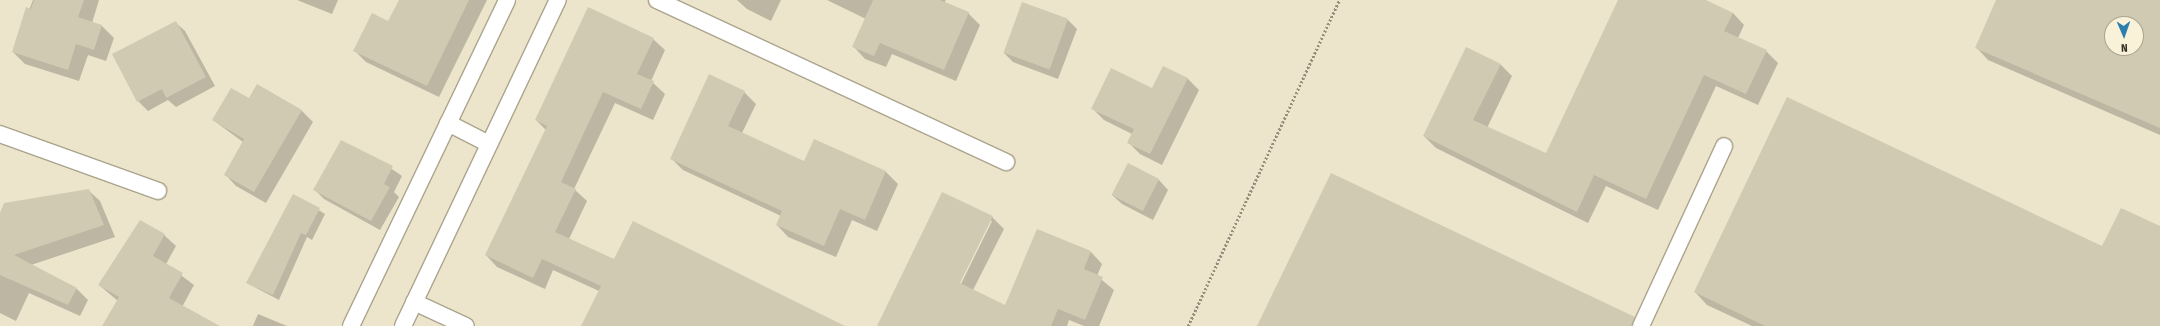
<!DOCTYPE html>
<html>
<head>
<meta charset="utf-8">
<style>
  body { margin:0 }
  #map { position:relative; width:2160px; height:326px; overflow:hidden; background:#ece4cb; font-family:"Fira Sans Condensed",sans-serif }
  div>[style] { position:absolute }
  .shadow>* { inset:0; background:#0003 }
  .building>* { inset:0; background:#d1cab2; transform-origin:0 0 }
  .path>* { height:2.5px; margin-top:-1.25px; transform-origin:0; background:repeating-linear-gradient(90deg,#948e7d 0 2px,transparent 0 4px) }
  .roads { filter:drop-shadow(1px 0 #aba48d) drop-shadow(-1px 0 #aba48d) drop-shadow(0 1px #aba48d) drop-shadow(0 -1px #aba48d) }
  .service>* { height:16px; margin:-8px; padding:0 8px; transform-origin:8px; border-radius:8px; background:#fff }
  span { translate:-50% -50%; white-space:nowrap; text-align:center; line-height:1.15; -webkit-text-stroke:3.5px #f9f1d8; paint-order:stroke }
  .north { position:absolute; left:2104px; top:16px; width:40px; height:40px; box-sizing:border-box; background:#f9f1d8; border:1px solid #a9a391; border-radius:50%; rotate:178deg; font-size:11px; font-weight:700; line-height:16px; text-align:center; color:#322f26 }
  .north::after { content:''; display:block; margin:auto; width:14px; height:18px; background:#2c7eaf; clip-path:polygon(50% 0,100% 100%,50% 72%,0 100%) }
</style>
</head>
<body>
<div id="map">
  <div class="shadow">
    <div style="clip-path:polygon(33px 0,99px 0,92px 23px,102px 26px,114px 38px,106px 61px,88px 55px,79px 81px,25px 64px,13px 52px)"></div>
    <div style="clip-path:polygon(297px 0,338px 0,332px 14px)"></div>
    <div style="clip-path:polygon(400px 0,487px 0,439px 97px,366px 62px,354px 50px,389px 23px)"></div>
    <div style="clip-path:polygon(737px 0,781px 0,771px 21px,747px 9px)"></div>
    <div style="clip-path:polygon(827px 0,946px 0,944px 3px,968px 13px,980px 25px,956px 81px,892px 54px,886px 67px,865px 59px,854px 47px,866px 19px)"></div>
    <div style="clip-path:polygon(1619px 0,1703px 0,1733px 13px,1744px 25px,1738px 38px,1766px 51px,1778px 63px,1758px 105px,1716px 86px,1658px 210px,1606px 186px,1588px 223px,1436px 148px,1424px 136px,1500px 64px,1512px 76px,1487px 128px,1547px 155px)"></div>
    <div style="clip-path:polygon(evenodd,1997px 0,2160px 0,2160px 135px,1988px 60px,1976px 47px,1997px 0,2112px 24px,2136px 24px,2136px 48px,2112px 48px,2112px 24px)"></div>
    <div style="clip-path:polygon(1068px 20px,1077px 29px,1058px 79px,1013px 62px,1004px 53px)"></div>
    <div style="clip-path:polygon(175px 22px,185px 31px,215px 86px,176px 107px,168px 100px,148px 111px,138px 101px,113px 55px)"></div>
    <div style="clip-path:polygon(653px 39px,665px 50px,651px 81px,665px 94px,653px 120px,615px 103px,574px 189px,587px 201px,569px 239px,614px 260px,843px 326px,582px 326px,599px 291px,553px 270px,545px 289px,497px 267px,486px 255px,546px 130px,536px 120px)"></div>
    <div style="clip-path:polygon(1187px 78px,1199px 90px,1162px 165px,1140px 154px,1128px 142px,1132px 134px,1104px 120px,1092px 108px)"></div>
    <div style="clip-path:polygon(257px 85px,302px 111px,313px 122px,266px 203px,236px 186px,225px 174px,243px 142px,213px 120px,249px 99px)"></div>
    <div style="clip-path:polygon(744px 92px,756px 104px,742px 133px,804px 163px,814px 141px,886px 172px,898px 184px,877px 231px,852px 220px,836px 257px,788px 237px,777px 225px,781px 216px,683px 170px,671px 158px)"></div>
    <div style="clip-path:polygon(373px 156px,402px 176px,394px 192px,399px 197px,380px 230px,324px 199px,314px 189px)"></div>
    <div style="clip-path:polygon(1128px 164px,1159px 180px,1168px 190px,1153px 220px,1122px 204px,1112px 195px)"></div>
    <div style="clip-path:polygon(88px 190px,100px 201px,115px 237px,31px 265px,76px 288px,88px 300px,80px 316px,29px 293px,16px 321px,0 313px,0 216px)"></div>
    <div style="clip-path:polygon(294px 195px,325px 214px,312px 240px,307px 237px,279px 300px,247px 283px)"></div>
    <div style="clip-path:polygon(evenodd,992px 217px,1004px 229px,973px 290px,1006px 306px,1091px 252px,1102px 264px,1097px 276px,1114px 290px,1099px 326px,1084px 326px,1069px 320px,1067px 326px,878px 326px,992px 217px,989px 221px,992px 221px,959px 288px,957px 287px,989px 221px)"></div>
    <div style="clip-path:polygon(2160px 228px,2160px 326px,1752px 326px,1707px 305px,1695px 292px,2103px 247px)"></div>
    <div style="clip-path:polygon(164px 235px,176px 246px,166px 264px,194px 285px,182px 307px,200px 326px,104px 326px,118px 301px,99px 285px)"></div>
    <div style="clip-path:polygon(258px 314px,287px 326px,253px 326px)"></div>
  </div>
  <div class="building">
    <div style="clip-path:polygon(34px 0,84px 0,78px 17px,102px 25px,94px 50px,76px 44px,68px 70px,12px 52px,26px 7px,31px 9px)"></div>
    <div style="clip-path:polygon(399px 0,469px 0,427px 86px,353px 51px,372px 13px,388px 21px)"></div>
    <div style="clip-path:polygon(873px 0,940px 0,969px 12px,944px 70px,880px 43px,874px 56px,852px 47px)"></div>
    <div style="clip-path:polygon(1618px 0,1706px 0,1733px 13px,1724px 31px,1767px 50px,1746px 94px,1704px 75px,1646px 199px,1594px 175px,1577px 212px,1423px 136px,1466px 47px,1501px 64px,1473px 120px,1546px 153px)"></div>
    <div style="clip-path:polygon(evenodd,1996px 0,2160px 0,2160px 128px,1975px 48px,1996px 0,2112px 24px,2136px 24px,2136px 48px,2112px 48px,2112px 24px)"></div>
    <div style="left:1022px;top:2px;width:49px;height:54px;rotate:20deg"></div>
    <div style="clip-path:polygon(588px 7px,654px 38px,637px 74px,654px 81px,641px 109px,603px 92px,561px 182px,576px 189px,555px 232px,614px 259px,633px 221px,845px 326px,581px 326px,601px 286px,542px 259px,533px 278px,485px 255px,547px 126px,535px 120px)"></div>
    <div style="clip-path:polygon(176px 21px,206px 77px,166px 98px,162px 89px,137px 102px,112px 54px)"></div>
    <div style="clip-path:polygon(1163px 66px,1188px 78px,1150px 154px,1127px 143px,1134px 129px,1091px 109px,1111px 68px,1152px 88px)"></div>
    <div style="clip-path:polygon(709px 74px,745px 91px,728px 126px,804px 161px,814px 139px,886px 171px,865px 220px,840px 209px,824px 246px,776px 225px,782px 211px,670px 159px)"></div>
    <div style="clip-path:polygon(257px 84px,302px 110px,254px 192px,224px 175px,244px 139px,212px 120px,231px 88px,249px 98px)"></div>
    <div style="clip-path:polygon(1787px 97px,2102px 246px,2121px 208px,2160px 226px,2160px 326px,1765px 326px,1694px 292px)"></div>
    <div style="clip-path:polygon(341px 140px,393px 166px,384px 184px,390px 187px,371px 221px,313px 190px)"></div>
    <div style="left:1128px;top:163px;width:35px;height:36px;rotate:27deg"></div>
    <div style="clip-path:polygon(1331px 173px,1635px 317px,1632px 326px,1257px 326px)"></div>
    <div style="clip-path:polygon(89px 189px,104px 225px,14px 255px,77px 288px,68px 305px,0 275px,0 213px,4px 203px)"></div>
    <div style="clip-path:polygon(942px 192px,993px 216px,960px 283px,1005px 305px,1037px 229px,1091px 251px,1084px 269px,1103px 277px,1085px 320px,1058px 309px,1051px 326px,877px 326px)"></div>
    <div style="clip-path:polygon(293px 194px,320px 208px,306px 235px,301px 233px,273px 295px,246px 283px)"></div>
    <div style="clip-path:polygon(140px 220px,165px 234px,153px 256px,183px 273px,169px 298px,220px 326px,102px 326px,119px 297px,98px 285px)"></div>
  </div>
  <div class="path">
    <div style="left:1188px;top:326px;width:359px;rotate:-65.1deg"></div>
  </div>
  <div class="roads">
    <div class="service">
      <div style="left:657px;top:0;width:385px;rotate:24.9deg"></div>
      <div style="left:448px;top:123px;width:46px;rotate:27.1deg"></div>
      <div style="left:0;top:134px;width:168px;rotate:19.8deg"></div>
      <div style="left:414px;top:302px;width:57px;rotate:24.8deg"></div>
      <div style="left:351px;top:326px;width:361px;rotate:-64.4deg"></div>
      <div style="left:403px;top:326px;width:361px;rotate:-64.6deg"></div>
      <div style="left:1641px;top:326px;width:198px;rotate:-65.2deg"></div>
    </div>
  </div>
  <div class="north">N</div>
</div>
</body>
</html>
